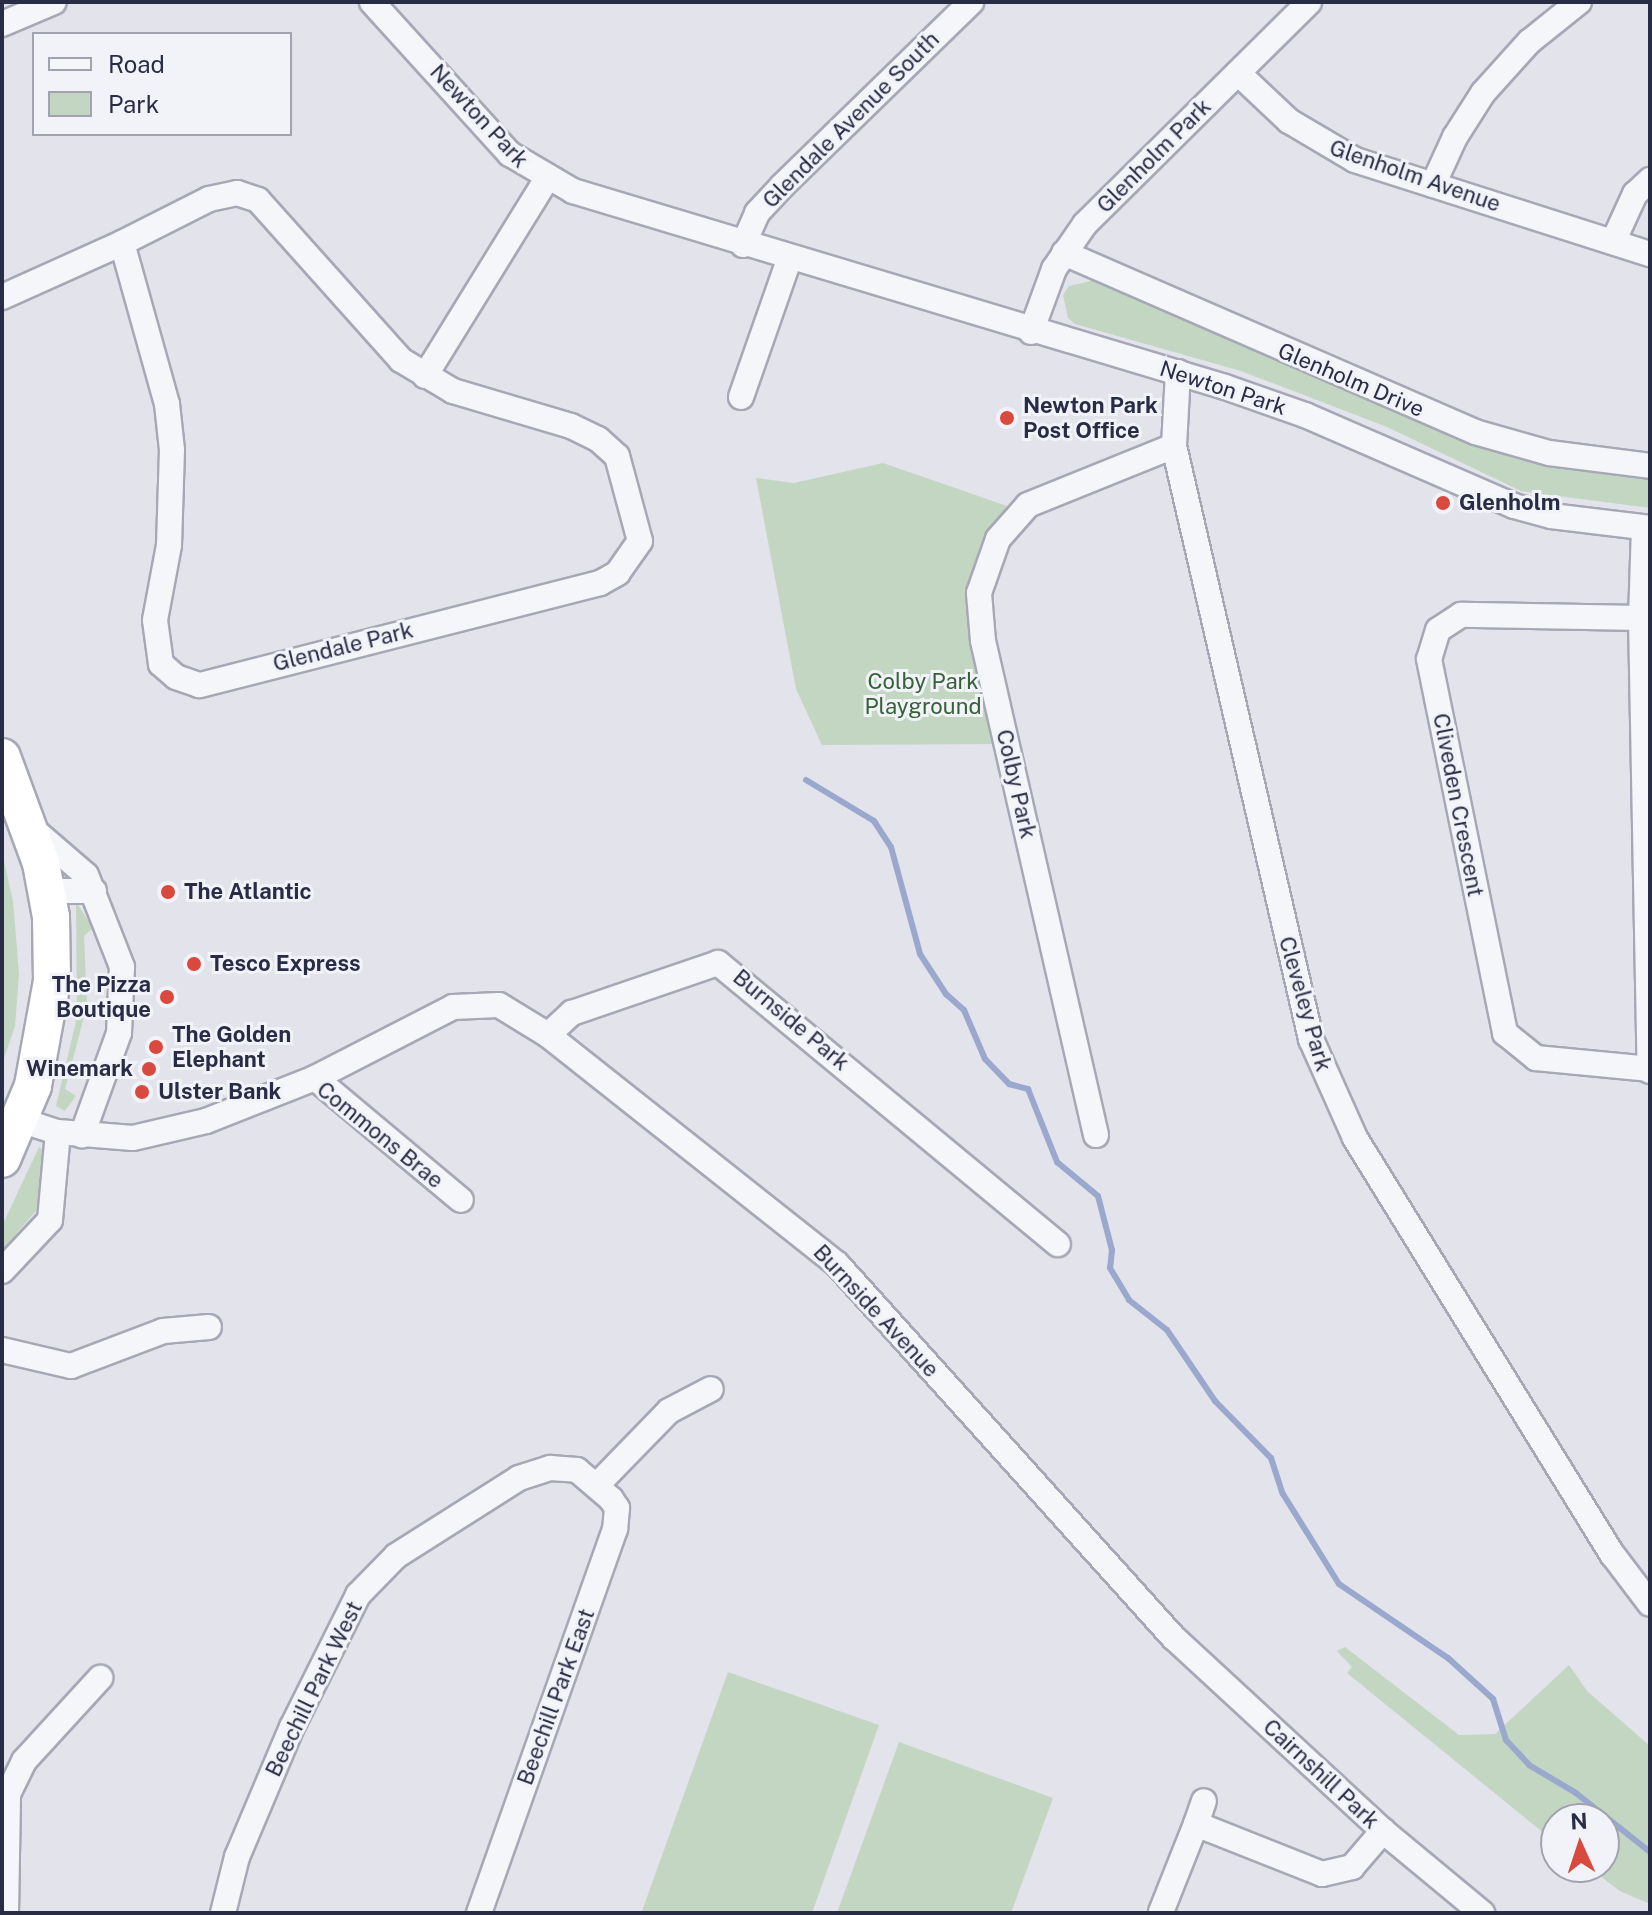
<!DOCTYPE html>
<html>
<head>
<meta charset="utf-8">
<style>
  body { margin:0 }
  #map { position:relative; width:1652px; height:1915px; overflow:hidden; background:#e2e3eb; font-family:"Public Sans",sans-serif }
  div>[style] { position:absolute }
  .green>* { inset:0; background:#c3d6c2 }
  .stream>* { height:6px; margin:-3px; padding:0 3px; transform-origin:3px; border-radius:3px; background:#9aa8ce }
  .roads { filter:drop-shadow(2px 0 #a6a8b6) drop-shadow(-2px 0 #a6a8b6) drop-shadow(0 2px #a6a8b6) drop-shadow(0 -2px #a6a8b6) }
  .minor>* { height:24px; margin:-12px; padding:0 12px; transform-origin:12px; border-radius:12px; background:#f5f6f9 }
  .highway>* { height:36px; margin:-18px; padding:0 18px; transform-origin:18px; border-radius:18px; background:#fff }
  .dots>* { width:22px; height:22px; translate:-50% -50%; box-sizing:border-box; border:4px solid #f2f3f8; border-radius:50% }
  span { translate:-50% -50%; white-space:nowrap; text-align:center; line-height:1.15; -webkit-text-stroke:6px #f2f3f8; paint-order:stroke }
  .street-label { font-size:22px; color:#282c45 }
  .poi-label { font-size:22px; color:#282c45; font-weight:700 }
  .left { translate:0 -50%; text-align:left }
  .right { translate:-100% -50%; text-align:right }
  .park-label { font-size:22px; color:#346236 }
  .frame { position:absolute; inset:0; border:4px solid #282c45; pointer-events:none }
  .legend { position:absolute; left:32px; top:32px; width:260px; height:104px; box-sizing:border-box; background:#f2f3f8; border:2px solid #a1a3b0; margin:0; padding:10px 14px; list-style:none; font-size:24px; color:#282c45 }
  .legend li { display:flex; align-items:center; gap:16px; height:40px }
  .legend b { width:40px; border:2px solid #a1a3b0 }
  .north { position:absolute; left:1540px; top:1803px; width:80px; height:80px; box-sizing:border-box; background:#f2f3f8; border:2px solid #a1a3b0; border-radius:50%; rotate:357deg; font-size:22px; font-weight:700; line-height:32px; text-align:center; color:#282c45 }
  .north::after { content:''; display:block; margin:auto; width:28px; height:36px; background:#d9493e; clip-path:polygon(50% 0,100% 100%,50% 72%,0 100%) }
</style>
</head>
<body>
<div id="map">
  <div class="green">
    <div style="clip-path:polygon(1092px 276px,1299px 365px,1650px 475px,1650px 508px,1521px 491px,1387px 427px,1241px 371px,1075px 324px,1068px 318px,1063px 295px,1069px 286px,1091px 281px)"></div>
    <div style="clip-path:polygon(883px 463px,1007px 506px,983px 543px,966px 593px,971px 644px,999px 744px,822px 745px,796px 689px,756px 478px,794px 483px)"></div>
    <div style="clip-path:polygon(3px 857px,13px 901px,19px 974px,15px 1026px,2px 1064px)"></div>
    <div style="clip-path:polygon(76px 902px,93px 928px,84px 936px,87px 1005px,65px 1089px,76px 1096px,65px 1111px,56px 1106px,77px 1017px)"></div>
    <div style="clip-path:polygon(39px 1147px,45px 1152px,41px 1205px,2px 1250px,2px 1226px)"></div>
    <div style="clip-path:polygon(1345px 1647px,1459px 1735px,1495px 1734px,1569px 1665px,1587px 1691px,1650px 1746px,1650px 1904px,1620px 1891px,1588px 1867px,1604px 1867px,1604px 1819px,1556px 1819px,1556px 1843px,1347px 1673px,1352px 1667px,1337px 1651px)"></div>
    <div style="clip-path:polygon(728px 1672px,879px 1725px,812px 1913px,642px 1911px)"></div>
    <div style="clip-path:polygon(899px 1742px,1053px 1798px,1011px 1913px,837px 1913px)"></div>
  </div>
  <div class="stream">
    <div style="left:806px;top:780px;width:79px;rotate:31.1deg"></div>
    <div style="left:874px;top:821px;width:31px;rotate:57deg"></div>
    <div style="left:891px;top:847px;width:111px;rotate:74.8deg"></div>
    <div style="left:920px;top:954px;width:48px;rotate:57deg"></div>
    <div style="left:946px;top:994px;width:24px;rotate:42deg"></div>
    <div style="left:964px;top:1010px;width:53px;rotate:66.8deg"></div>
    <div style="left:985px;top:1059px;width:35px;rotate:46deg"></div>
    <div style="left:1009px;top:1084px;width:20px;rotate:15deg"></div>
    <div style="left:1028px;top:1089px;width:79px;rotate:68.3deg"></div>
    <div style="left:1057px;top:1162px;width:53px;rotate:39.7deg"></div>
    <div style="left:1098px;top:1196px;width:56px;rotate:75.5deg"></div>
    <div style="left:1112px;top:1250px;width:18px;rotate:96deg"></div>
    <div style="left:1110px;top:1268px;width:37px;rotate:59deg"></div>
    <div style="left:1129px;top:1300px;width:48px;rotate:38.3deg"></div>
    <div style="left:1167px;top:1330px;width:86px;rotate:55.9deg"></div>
    <div style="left:1215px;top:1401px;width:80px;rotate:45.5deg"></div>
    <div style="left:1271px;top:1458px;width:38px;rotate:72deg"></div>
    <div style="left:1283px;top:1494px;width:106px;rotate:58.1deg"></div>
    <div style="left:1339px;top:1584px;width:132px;rotate:34.2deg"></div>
    <div style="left:1448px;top:1658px;width:61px;rotate:42.3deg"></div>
    <div style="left:1493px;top:1699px;width:43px;rotate:72.4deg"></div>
    <div style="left:1506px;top:1740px;width:34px;rotate:47deg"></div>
    <div style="left:1529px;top:1765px;width:55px;rotate:30.8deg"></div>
    <div style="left:1576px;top:1793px;width:95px;rotate:38.6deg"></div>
  </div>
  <div class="roads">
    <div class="minor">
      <div style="left:372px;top:2px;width:205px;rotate:47.8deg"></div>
      <div style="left:510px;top:154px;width:73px;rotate:30.4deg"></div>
      <div style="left:573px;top:191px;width:681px;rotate:16.73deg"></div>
      <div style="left:1225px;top:387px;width:85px;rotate:19.3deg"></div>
      <div style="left:1305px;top:415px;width:228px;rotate:23.5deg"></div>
      <div style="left:1514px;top:506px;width:38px;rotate:15deg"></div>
      <div style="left:1551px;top:516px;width:100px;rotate:6.9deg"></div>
      <div style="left:2px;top:24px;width:56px;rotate:-22.9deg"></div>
      <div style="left:1238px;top:73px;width:70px;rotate:43.3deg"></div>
      <div style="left:1289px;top:121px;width:77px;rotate:30.6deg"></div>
      <div style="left:1355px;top:160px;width:310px;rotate:17.7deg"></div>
      <div style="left:1433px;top:185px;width:53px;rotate:-65.4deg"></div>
      <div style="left:1455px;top:137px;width:52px;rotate:-57.5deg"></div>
      <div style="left:1483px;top:93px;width:69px;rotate:-48deg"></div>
      <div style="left:1529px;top:42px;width:64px;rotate:-38.7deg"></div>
      <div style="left:237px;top:193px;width:22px;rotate:18deg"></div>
      <div style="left:258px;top:200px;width:215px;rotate:48.2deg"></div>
      <div style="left:401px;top:360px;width:61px;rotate:30.8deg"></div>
      <div style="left:453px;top:391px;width:123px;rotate:16.5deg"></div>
      <div style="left:571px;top:426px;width:30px;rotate:26deg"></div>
      <div style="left:598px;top:439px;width:25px;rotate:42deg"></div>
      <div style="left:617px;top:456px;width:88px;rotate:74.9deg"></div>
      <div style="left:640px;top:541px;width:39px;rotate:125deg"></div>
      <div style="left:618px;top:573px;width:21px;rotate:151deg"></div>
      <div style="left:600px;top:583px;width:414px;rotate:165.7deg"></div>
      <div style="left:199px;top:685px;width:24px;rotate:-161deg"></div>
      <div style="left:176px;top:677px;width:20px;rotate:-139deg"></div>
      <div style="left:161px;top:664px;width:44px;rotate:-97.8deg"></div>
      <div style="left:155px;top:620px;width:76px;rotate:-79.4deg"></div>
      <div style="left:169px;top:545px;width:95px;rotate:-88.2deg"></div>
      <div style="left:172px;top:450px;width:46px;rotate:-96.2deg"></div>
      <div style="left:167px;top:404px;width:167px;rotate:-105.6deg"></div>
      <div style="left:122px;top:243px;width:97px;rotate:-26.8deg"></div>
      <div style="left:209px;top:199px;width:29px;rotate:-12deg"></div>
      <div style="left:1613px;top:242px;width:53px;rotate:-65.4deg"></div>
      <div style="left:1635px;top:194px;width:21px;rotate:-43deg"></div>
      <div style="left:743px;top:245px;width:35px;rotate:-66deg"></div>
      <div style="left:757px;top:213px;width:37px;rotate:-47deg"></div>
      <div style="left:782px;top:186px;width:264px;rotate:-44.2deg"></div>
      <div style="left:1064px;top:253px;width:448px;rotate:23.5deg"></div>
      <div style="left:1475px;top:432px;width:77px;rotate:15.8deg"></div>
      <div style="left:1549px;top:453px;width:102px;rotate:7.3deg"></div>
      <div style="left:2px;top:297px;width:132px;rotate:-24.2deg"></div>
      <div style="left:1031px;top:332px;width:67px;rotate:-69.9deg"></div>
      <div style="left:1054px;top:269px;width:55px;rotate:-55.4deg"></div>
      <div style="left:1085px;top:224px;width:315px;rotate:-44.7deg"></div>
      <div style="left:1178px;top:372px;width:74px;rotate:93.1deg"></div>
      <div style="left:1174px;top:446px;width:609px;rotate:76.99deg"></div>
      <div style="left:1311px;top:1039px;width:108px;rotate:66deg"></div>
      <div style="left:1355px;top:1138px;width:490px;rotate:58.3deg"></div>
      <div style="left:1613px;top:1555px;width:61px;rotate:52.9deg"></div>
      <div style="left:425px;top:376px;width:230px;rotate:-58.3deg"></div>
      <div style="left:741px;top:397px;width:145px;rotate:-70.7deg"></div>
      <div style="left:1644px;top:528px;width:90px;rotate:91.9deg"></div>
      <div style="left:1641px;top:618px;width:453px;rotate:88.9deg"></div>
      <div style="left:1641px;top:618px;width:180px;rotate:-179deg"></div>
      <div style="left:1461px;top:615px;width:27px;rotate:147deg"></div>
      <div style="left:1438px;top:630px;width:30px;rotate:107deg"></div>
      <div style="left:1429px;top:659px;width:382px;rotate:78.5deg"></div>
      <div style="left:1505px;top:1033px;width:40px;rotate:39deg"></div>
      <div style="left:1536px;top:1058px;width:115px;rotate:5.5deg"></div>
      <div style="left:35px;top:831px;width:67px;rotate:40.8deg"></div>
      <div style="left:86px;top:875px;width:99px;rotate:68.6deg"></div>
      <div style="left:122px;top:967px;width:66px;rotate:92.6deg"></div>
      <div style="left:119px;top:1033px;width:109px;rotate:109.9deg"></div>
      <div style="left:47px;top:891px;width:47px"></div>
      <div style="left:548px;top:1035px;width:369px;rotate:38.4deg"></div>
      <div style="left:837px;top:1264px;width:502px;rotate:47.99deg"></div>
      <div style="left:1173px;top:1637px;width:286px;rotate:42.7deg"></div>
      <div style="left:1383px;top:1831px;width:129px;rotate:39.6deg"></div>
      <div style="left:315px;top:1078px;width:155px;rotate:-27.2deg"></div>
      <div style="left:453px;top:1007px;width:46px;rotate:-2.5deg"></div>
      <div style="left:499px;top:1005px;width:57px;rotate:31.5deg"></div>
      <div style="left:548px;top:1035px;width:33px;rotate:-43deg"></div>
      <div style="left:572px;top:1013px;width:154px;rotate:-18.9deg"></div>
      <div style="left:718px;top:963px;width:441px;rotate:39.6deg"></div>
      <div style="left:20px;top:1120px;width:40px;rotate:18deg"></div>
      <div style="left:58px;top:1132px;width:75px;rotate:4.6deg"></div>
      <div style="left:133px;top:1138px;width:75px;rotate:-13.1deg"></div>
      <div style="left:206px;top:1121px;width:117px;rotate:-21.5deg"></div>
      <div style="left:315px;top:1078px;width:190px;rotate:39.9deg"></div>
      <div style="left:1096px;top:1135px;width:507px;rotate:-102.88deg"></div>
      <div style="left:983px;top:641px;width:48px;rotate:-94.8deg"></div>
      <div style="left:979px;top:593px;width:57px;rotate:-70.6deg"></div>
      <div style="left:998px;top:539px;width:45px;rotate:-48.6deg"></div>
      <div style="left:1028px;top:505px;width:157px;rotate:-22deg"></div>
      <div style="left:2px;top:1271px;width:70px;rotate:-46.7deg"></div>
      <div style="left:50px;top:1220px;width:88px;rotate:-84.8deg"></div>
      <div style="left:2px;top:1350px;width:71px;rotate:13.1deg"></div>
      <div style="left:71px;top:1366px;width:98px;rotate:-20.8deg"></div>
      <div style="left:163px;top:1331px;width:46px;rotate:-5deg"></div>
      <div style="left:597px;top:1485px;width:103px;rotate:-45.8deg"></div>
      <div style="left:669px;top:1411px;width:47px;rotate:-27.6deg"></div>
      <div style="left:1196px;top:1824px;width:24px;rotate:-71deg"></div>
      <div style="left:1161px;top:1912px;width:95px;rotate:-68.3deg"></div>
      <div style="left:1196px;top:1824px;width:136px;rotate:21.6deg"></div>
      <div style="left:1322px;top:1874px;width:31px;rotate:-13deg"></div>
      <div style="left:1352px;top:1867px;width:48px;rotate:-49.3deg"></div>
      <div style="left:6px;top:1913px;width:119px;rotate:-89deg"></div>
      <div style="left:8px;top:1794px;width:37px;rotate:-64deg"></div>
      <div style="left:24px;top:1761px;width:113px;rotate:-47.5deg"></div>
      <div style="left:223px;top:1913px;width:58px;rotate:-76deg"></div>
      <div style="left:237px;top:1857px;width:141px;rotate:-67.1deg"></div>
      <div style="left:292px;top:1727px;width:148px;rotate:-63.4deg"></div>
      <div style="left:358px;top:1595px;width:54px;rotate:-45.7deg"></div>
      <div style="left:396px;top:1556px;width:146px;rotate:-32.4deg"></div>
      <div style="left:519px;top:1478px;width:33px;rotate:-18deg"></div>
      <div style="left:550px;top:1468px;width:27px;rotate:4deg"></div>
      <div style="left:577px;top:1470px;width:45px;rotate:40.5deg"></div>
      <div style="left:611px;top:1499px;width:11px;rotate:56deg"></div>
      <div style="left:617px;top:1508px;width:21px;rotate:95deg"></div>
      <div style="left:615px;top:1529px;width:407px;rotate:109.5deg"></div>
    </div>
    <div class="highway">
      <div style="left:2px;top:757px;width:113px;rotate:69.8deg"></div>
      <div style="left:41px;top:863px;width:55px;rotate:79.5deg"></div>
      <div style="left:51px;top:917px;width:64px;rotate:89.1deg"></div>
      <div style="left:52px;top:981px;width:107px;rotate:100.3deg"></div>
      <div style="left:33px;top:1086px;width:79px;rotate:113deg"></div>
    </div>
  </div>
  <div class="dots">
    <div style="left:1007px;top:418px;background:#d9493e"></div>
    <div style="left:1443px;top:503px;background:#d9493e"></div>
    <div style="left:168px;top:892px;background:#d9493e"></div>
    <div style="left:194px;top:964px;background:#d9493e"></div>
    <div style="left:167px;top:997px;background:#d9493e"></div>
    <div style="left:156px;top:1047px;background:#d9493e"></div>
    <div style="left:149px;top:1069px;background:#d9493e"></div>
    <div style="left:142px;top:1092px;background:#d9493e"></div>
  </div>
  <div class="street-label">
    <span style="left:479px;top:116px;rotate:47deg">Newton Park</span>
    <span style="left:851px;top:120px;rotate:-45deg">Glendale Avenue South</span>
    <span style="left:1154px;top:156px;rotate:-45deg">Glenholm Park</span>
    <span style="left:1415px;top:176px;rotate:19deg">Glenholm Avenue</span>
    <span style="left:1351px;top:380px;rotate:23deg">Glenholm Drive</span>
    <span style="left:1223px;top:388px;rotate:18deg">Newton Park</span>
    <span style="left:343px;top:647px;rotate:-14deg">Glendale Park</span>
    <span style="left:1016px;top:784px;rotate:77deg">Colby Park</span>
    <span style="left:1458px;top:805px;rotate:79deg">Cliveden Crescent</span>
    <span style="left:1305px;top:1004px;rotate:74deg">Cleveley Park</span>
    <span style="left:791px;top:1020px;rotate:40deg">Burnside Park</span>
    <span style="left:380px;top:1135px;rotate:39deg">Commons Brae</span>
    <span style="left:876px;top:1311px;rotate:47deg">Burnside Avenue</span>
    <span style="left:314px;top:1689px;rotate:-64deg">Beechill Park West</span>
    <span style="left:556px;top:1697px;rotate:-70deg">Beechill Park East</span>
    <span style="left:1321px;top:1774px;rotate:43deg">Cairnshill Park</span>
  </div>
  <div class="poi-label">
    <span class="left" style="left:1023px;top:418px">Newton Park<br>Post Office</span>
    <span class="left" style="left:1459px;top:503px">Glenholm</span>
    <span class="left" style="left:184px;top:892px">The Atlantic</span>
    <span class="left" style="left:210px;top:964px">Tesco Express</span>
    <span class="right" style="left:151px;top:997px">The Pizza<br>Boutique</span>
    <span class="left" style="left:172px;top:1047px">The Golden<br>Elephant</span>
    <span class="right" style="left:133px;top:1069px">Winemark</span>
    <span class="left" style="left:158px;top:1092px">Ulster Bank</span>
  </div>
  <div class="park-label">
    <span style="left:923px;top:694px">Colby Park<br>Playground</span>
  </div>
  <div class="frame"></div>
  <ul class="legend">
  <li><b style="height:10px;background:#f5f6f9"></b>Road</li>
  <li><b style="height:22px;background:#c3d6c2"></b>Park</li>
  </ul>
  <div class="north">N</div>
</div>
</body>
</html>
